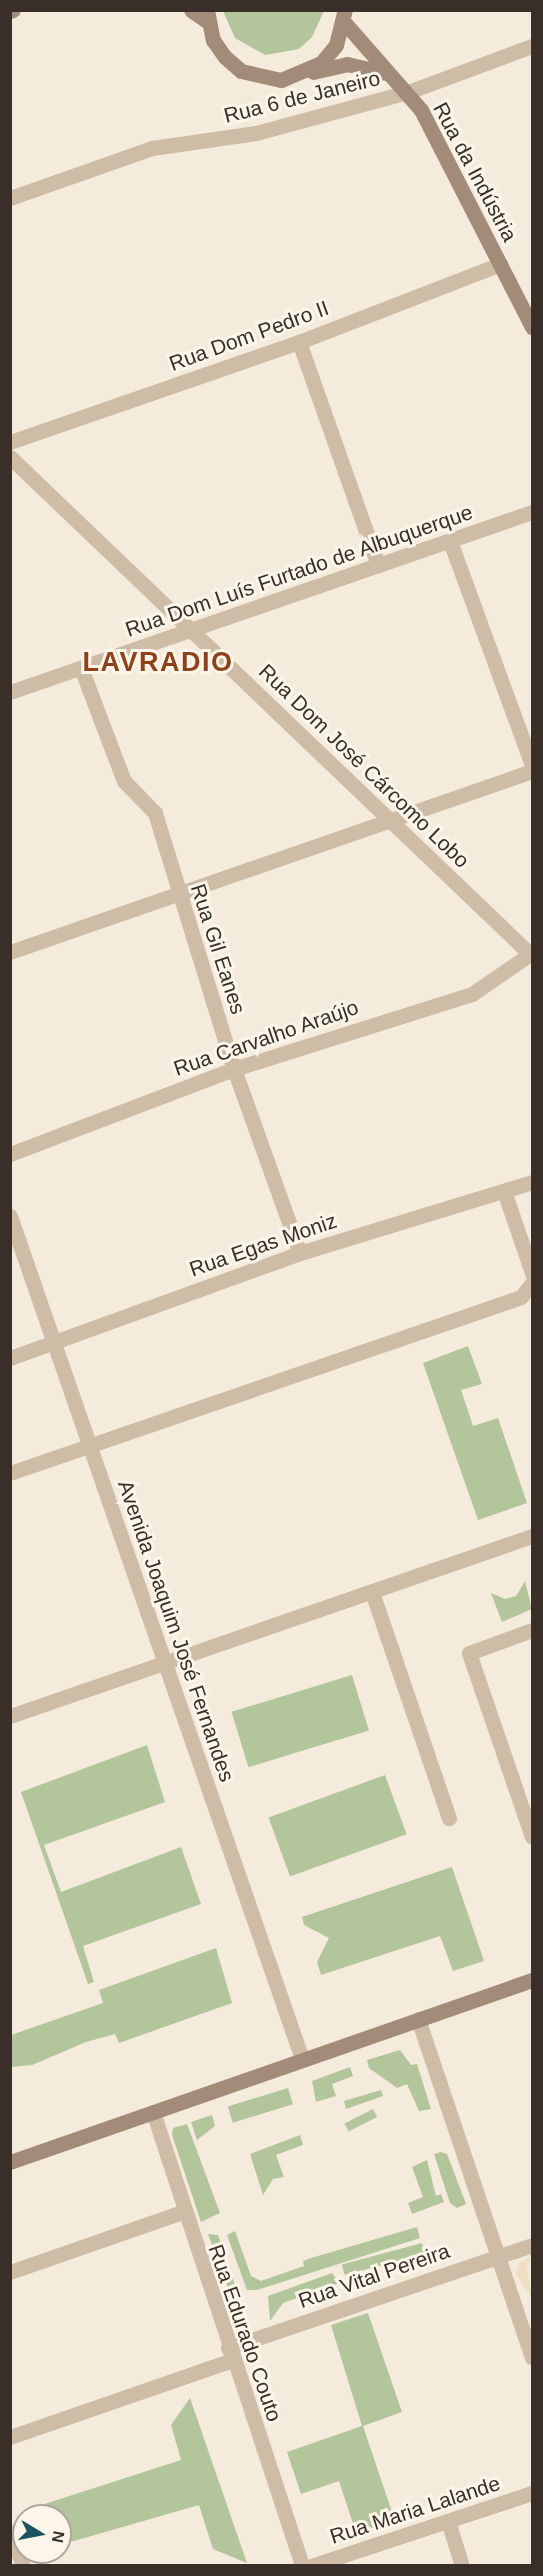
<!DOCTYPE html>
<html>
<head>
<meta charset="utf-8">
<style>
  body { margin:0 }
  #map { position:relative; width:543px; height:2576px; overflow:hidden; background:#f4ebdd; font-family:Arial,sans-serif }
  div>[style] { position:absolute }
  .green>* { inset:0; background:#b3c59b; transform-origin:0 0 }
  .plaza>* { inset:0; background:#eedfc2 }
  .street>* { height:15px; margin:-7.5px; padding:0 7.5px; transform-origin:7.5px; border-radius:7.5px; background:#cebca7 }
  .secondary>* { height:15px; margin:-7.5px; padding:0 7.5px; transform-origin:7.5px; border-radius:7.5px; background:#a28b78 }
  span { translate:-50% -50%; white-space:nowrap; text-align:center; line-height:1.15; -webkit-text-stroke:6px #fbf5ea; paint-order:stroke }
  .street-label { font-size:21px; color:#3a2f28 }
  .district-label { font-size:27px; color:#90411a; font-weight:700; letter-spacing:1.5px }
  .frame { position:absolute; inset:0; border:12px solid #3a2f28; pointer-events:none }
  .north { position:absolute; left:12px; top:2504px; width:60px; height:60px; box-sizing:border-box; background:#fbf5ea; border:2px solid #aea69c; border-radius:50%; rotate:100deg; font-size:16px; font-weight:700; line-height:24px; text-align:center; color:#3a2f28 }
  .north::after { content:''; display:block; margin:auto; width:21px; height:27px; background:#1a545f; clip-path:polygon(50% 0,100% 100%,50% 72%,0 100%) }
</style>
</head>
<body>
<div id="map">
  <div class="green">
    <div style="clip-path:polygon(223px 11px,223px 10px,324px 11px,312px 37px,299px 49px,265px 55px,235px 38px)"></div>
    <div style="clip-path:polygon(468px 1346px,482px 1384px,461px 1390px,473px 1426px,498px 1418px,527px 1503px,478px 1520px,423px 1363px)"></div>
    <div style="clip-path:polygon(525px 1581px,532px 1609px,502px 1622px,491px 1593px,505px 1599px,516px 1596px)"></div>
    <div style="left:352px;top:1675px;width:58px;height:126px;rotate:73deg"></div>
    <div style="clip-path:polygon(147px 1745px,165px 1802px,44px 1845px,61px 1892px,181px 1847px,201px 1904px,83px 1946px,94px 1982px,88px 1984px,21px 1792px)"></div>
    <div style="left:385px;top:1775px;width:63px;height:124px;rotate:70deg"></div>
    <div style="clip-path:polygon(452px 1867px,484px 1961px,453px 1971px,440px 1936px,321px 1975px,317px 1962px,329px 1938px,304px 1925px,302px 1917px)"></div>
    <div style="clip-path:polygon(216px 1948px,232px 2003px,119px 2043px,115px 2034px,86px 2042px,32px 2065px,12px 2067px,11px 2073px,11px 2035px,103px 2003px,99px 1990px)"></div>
    <div style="clip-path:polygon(400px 2050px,411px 2065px,417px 2064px,431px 2109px,419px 2111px,407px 2084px,397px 2088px,369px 2068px,367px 2060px)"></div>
    <div style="clip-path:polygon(350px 2067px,353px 2076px,332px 2084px,336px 2096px,316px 2102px,312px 2081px)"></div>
    <div style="left:288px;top:2088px;width:17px;height:63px;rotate:73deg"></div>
    <div style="clip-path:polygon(381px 2090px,383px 2096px,346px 2109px,344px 2101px)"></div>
    <div style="left:373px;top:2109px;width:9px;height:32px;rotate:63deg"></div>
    <div style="clip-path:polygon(212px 2115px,215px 2126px,197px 2140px,191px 2122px)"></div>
    <div style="clip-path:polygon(187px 2124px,220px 2213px,201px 2222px,172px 2135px,173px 2128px)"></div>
    <div style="clip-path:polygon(300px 2135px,303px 2145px,276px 2155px,284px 2177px,273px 2179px,263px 2195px,250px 2154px)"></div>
    <div style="clip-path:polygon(441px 2152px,447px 2154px,466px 2204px,457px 2208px,450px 2203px,434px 2154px)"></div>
    <div style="clip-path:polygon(427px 2160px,436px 2196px,441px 2194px,444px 2202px,412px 2214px,408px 2203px,423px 2197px,412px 2167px)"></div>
    <div style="clip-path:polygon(417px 2227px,420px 2238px,257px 2290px,247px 2290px,227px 2235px,235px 2231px,251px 2276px,261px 2281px,304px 2266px,303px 2261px,311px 2258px)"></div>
    <div style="clip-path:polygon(208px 2234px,218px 2235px,244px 2312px,243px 2329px)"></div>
    <div style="left:422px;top:2243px;width:11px;height:83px;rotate:75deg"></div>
    <div style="clip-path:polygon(332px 2273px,339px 2283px,283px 2303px,270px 2321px,268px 2296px)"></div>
    <div style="clip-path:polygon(368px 2313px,402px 2412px,363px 2426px,395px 2521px,356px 2533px,339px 2481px,301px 2494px,287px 2452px,362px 2426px,331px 2325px)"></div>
    <div style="clip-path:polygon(190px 2398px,247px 2563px,213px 2549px,199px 2505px,60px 2545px,60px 2516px,31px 2516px,29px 2509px,181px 2460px,171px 2425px)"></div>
  </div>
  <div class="plaza">
    <div style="clip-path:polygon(532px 2256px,527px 2267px,532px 2298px,516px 2274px,519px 2263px)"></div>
  </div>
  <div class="street">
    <div style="left:10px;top:198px;width:151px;rotate:-19.4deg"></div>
    <div style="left:152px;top:148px;width:105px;rotate:-8.2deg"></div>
    <div style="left:256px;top:133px;width:157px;rotate:-15.1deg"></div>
    <div style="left:408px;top:92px;width:132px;rotate:-20.4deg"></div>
    <div style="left:299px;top:342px;width:237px;rotate:70.5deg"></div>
    <div style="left:10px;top:442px;width:306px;rotate:-19.1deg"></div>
    <div style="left:299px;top:342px;width:216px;rotate:-21.2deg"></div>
    <div style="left:10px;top:457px;width:722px;rotate:43.71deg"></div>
    <div style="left:450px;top:541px;width:239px;rotate:69.9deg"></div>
    <div style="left:81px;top:668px;width:121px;rotate:69.2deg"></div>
    <div style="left:124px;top:781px;width:45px;rotate:45.9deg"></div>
    <div style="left:155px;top:813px;width:268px;rotate:72.9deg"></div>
    <div style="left:234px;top:1069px;width:195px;rotate:70.3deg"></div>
    <div style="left:10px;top:692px;width:552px;rotate:-19.03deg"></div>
    <div style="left:10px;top:952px;width:552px;rotate:-19.12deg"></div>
    <div style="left:10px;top:1154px;width:240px;rotate:-20.8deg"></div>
    <div style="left:234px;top:1069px;width:250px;rotate:-17.5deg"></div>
    <div style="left:472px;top:994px;width:70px;rotate:-34.6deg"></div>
    <div style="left:504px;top:1191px;width:87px;rotate:71.1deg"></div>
    <div style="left:10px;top:1216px;width:892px;rotate:70.89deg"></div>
    <div style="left:10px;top:1358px;width:308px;rotate:-19.9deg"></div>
    <div style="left:300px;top:1253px;width:243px;rotate:-17deg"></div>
    <div style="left:10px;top:1473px;width:540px;rotate:-19deg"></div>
    <div style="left:521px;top:1297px;width:18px;rotate:-52deg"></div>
    <div style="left:372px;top:1592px;width:239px;rotate:71.2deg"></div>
    <div style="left:532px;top:1630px;width:67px;rotate:159.9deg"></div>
    <div style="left:469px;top:1653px;width:194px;rotate:71.1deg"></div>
    <div style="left:10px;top:1716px;width:552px;rotate:-19.03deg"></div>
    <div style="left:418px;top:2019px;width:357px;rotate:71.4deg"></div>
    <div style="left:153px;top:2112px;width:478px;rotate:71.8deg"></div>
    <div style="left:10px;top:2272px;width:182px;rotate:-19.2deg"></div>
    <div style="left:228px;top:2348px;width:321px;rotate:-18.7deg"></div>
    <div style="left:10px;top:2437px;width:235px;rotate:-19.1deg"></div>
    <div style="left:448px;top:2521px;width:47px;rotate:72.7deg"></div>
    <div style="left:10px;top:2532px;width:36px;rotate:69deg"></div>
    <div style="left:311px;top:2566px;width:233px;rotate:-18.3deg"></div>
  </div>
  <div class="secondary">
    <div style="left:191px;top:10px;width:19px;rotate:35deg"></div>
    <div style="left:207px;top:10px;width:31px;rotate:79deg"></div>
    <div style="left:213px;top:40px;width:21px;rotate:55deg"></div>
    <div style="left:225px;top:57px;width:21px;rotate:41deg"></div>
    <div style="left:241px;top:71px;width:41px;rotate:12.7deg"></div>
    <div style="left:281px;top:80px;width:43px;rotate:-23deg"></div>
    <div style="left:321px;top:63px;width:23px;rotate:-50deg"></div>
    <div style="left:336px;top:45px;width:36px;rotate:-76deg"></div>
    <div style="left:10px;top:11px;width:3px;rotate:-18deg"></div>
    <div style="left:344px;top:22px;width:117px;rotate:48.8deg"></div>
    <div style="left:421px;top:110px;width:244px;rotate:62.9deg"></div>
    <div style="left:313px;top:72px;width:35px;rotate:-13deg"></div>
    <div style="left:347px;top:64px;width:40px;rotate:13deg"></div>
    <div style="left:10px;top:2162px;width:553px;rotate:-19.22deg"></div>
  </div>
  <div class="street-label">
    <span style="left:302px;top:97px;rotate:-14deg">Rua 6 de Janeiro</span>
    <span style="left:475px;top:172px;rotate:62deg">Rua da Indústria</span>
    <span style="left:249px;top:336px;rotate:-20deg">Rua Dom Pedro II</span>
    <span style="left:299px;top:571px;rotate:-19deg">Rua Dom Luís Furtado de Albuquerque</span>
    <span style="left:364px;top:766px;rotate:44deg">Rua Dom José Cárcomo Lobo</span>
    <span style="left:218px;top:949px;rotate:72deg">Rua Gil Eanes</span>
    <span style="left:266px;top:1038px;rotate:-19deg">Rua Carvalho Araújo</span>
    <span style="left:263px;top:1245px;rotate:-19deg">Rua Egas Moniz</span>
    <span style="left:176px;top:1631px;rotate:71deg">Avenida Joaquim José Fernandes</span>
    <span style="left:374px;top:2276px;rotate:-19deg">Rua Vital Pereira</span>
    <span style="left:245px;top:2333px;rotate:71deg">Rua Edurado Couto</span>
    <span style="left:415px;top:2510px;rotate:-18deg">Rua Maria Lalande</span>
  </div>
  <div class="district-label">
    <span style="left:158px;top:663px">LAVRADIO</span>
  </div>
  <div class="frame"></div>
  <div class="north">N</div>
</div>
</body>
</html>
